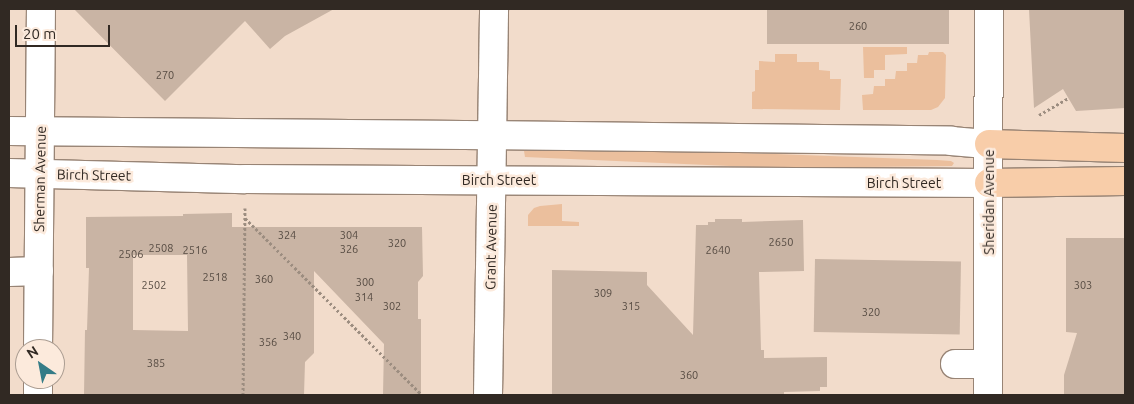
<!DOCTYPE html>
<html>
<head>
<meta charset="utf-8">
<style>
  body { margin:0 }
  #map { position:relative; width:1134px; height:404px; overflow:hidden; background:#f2dccb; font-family:Ubuntu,sans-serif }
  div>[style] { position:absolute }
  .green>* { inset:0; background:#ebbf9d }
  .building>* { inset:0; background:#c9b4a4; transform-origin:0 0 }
  .path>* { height:3px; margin-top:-1.5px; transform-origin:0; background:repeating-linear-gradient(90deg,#9c8d80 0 2.5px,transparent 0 5px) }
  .roads { filter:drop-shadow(1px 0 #988475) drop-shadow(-1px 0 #988475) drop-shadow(0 1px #988475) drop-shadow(0 -1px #988475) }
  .minor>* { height:28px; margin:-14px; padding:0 14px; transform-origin:14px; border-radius:14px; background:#fff }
  .major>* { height:28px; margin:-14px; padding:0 14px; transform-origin:14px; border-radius:14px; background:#f8cda9 }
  span { translate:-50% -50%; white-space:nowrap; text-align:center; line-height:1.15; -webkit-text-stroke:5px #fceadc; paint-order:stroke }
  .number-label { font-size:11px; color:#574c43 }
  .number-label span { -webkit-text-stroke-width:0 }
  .street-label { font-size:14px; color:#312923 }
  .frame { position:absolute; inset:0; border:10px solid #312923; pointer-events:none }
  .north { position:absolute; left:15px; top:339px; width:50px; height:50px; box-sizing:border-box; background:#fceadc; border:1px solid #ab9d92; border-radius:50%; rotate:327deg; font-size:14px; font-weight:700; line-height:20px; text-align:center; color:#312923 }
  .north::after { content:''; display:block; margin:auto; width:18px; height:22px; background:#357c87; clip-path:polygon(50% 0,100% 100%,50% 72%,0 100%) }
  .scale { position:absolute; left:15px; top:25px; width:95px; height:22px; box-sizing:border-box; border:2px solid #312923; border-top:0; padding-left:6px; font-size:15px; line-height:18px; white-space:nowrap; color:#312923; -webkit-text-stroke:4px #fceadc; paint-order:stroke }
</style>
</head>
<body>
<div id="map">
  <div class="green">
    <div style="clip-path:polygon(863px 47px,907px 47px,907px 54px,885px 55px,885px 70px,874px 70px,874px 78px,864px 78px)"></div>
    <div style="clip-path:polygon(929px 52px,943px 52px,946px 55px,945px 98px,938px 107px,931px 110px,863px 110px,862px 95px,873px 94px,874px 86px,885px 86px,885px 79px,895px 79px,896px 71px,907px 71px,907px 63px,917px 63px,918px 55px,928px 55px)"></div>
    <div style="clip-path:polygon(775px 54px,797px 54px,797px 62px,819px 62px,819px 70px,830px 71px,830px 79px,841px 79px,840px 110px,752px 109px,752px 92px,755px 91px,755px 70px,759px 70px,759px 61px,775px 62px)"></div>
    <div style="clip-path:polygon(610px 148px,937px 160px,951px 161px,954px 163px,952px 166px,774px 168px,525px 157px,524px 151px)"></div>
    <div style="clip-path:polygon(562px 204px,562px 221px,579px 222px,579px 226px,528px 226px,528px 215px,534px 208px,540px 206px)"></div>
  </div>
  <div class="building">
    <div style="clip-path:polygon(74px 9px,334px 9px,285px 36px,270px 49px,245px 21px,165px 101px)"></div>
    <div style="left:767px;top:9px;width:182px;height:35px"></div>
    <div style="clip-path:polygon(1029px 9px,1125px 9px,1125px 108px,1076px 111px,1063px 89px,1034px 108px)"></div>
    <div style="clip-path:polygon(evenodd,232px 213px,232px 227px,422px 227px,423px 276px,418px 282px,418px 319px,421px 319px,421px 395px,383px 395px,384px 344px,314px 271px,314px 353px,305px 362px,304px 395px,84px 395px,85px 330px,87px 330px,89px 268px,86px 268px,86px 217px,183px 216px,183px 214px,232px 213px,133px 255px,187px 255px,188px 331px,133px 330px,133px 255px)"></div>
    <div style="clip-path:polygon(715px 219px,742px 219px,742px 222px,803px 220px,804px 271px,759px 272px,761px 350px,764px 350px,764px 358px,827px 357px,827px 387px,820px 387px,820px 391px,784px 392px,784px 395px,552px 395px,552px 270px,647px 272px,647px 285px,693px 335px,696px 225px,708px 225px,708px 222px,715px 222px)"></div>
    <div style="clip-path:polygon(1066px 238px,1125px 238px,1125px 395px,1064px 395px,1064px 375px,1077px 333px,1066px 332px)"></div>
    <div style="left:815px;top:259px;width:146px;height:73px;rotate:1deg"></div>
  </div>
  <div class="path">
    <div style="left:1039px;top:115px;width:34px;rotate:-30deg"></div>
    <div style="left:245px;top:218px;width:250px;rotate:45deg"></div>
    <div style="left:243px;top:395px;width:187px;rotate:-89.4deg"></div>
  </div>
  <div class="roads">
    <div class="minor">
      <div style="left:9px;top:131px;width:483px;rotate:0.5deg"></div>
      <div style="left:492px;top:135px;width:459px;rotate:0.7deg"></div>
      <div style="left:951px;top:141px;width:38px;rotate:5deg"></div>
      <div style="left:9px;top:173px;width:236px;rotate:1.5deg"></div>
      <div style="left:245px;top:179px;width:744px;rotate:0.31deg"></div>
      <div style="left:9px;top:272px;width:30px;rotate:-2deg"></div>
      <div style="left:38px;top:349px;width:340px;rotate:-89.5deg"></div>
      <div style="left:955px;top:364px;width:33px"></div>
      <div style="left:38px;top:395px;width:16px;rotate:-90deg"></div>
      <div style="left:488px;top:395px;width:386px;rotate:-89.1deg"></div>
      <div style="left:988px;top:395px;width:386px;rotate:-89.9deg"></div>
    </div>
    <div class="major">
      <div style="left:989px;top:144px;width:136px;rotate:1.7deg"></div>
      <div style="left:989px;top:183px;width:136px;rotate:-0.8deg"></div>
    </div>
  </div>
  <div class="number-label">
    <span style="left:858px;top:26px">260</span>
    <span style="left:165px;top:75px">270</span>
    <span style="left:287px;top:235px">324</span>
    <span style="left:349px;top:235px">304</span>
    <span style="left:781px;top:242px">2650</span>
    <span style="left:397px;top:243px">320</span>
    <span style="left:161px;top:248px">2508</span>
    <span style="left:349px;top:249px">326</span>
    <span style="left:195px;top:250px">2516</span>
    <span style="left:718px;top:250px">2640</span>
    <span style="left:131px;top:254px">2506</span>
    <span style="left:215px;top:277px">2518</span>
    <span style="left:264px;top:279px">360</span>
    <span style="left:365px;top:282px">300</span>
    <span style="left:154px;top:285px">2502</span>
    <span style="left:1083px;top:285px">303</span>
    <span style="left:603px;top:293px">309</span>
    <span style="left:364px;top:297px">314</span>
    <span style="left:392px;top:306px">302</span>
    <span style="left:631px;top:306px">315</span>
    <span style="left:871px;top:312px">320</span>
    <span style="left:292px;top:336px">340</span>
    <span style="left:268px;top:342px">356</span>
    <span style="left:156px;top:363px">385</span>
    <span style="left:689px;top:375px">360</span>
  </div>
  <div class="street-label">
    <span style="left:94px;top:175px;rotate:1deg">Birch Street</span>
    <span style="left:40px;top:179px;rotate:-89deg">Sherman Avenue</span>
    <span style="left:499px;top:180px">Birch Street</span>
    <span style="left:904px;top:183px">Birch Street</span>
    <span style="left:989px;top:202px;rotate:-90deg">Sheridan Avenue</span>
    <span style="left:491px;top:247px;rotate:-89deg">Grant Avenue</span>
  </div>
  <div class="frame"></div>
  <div class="north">N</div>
  <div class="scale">20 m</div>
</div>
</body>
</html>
